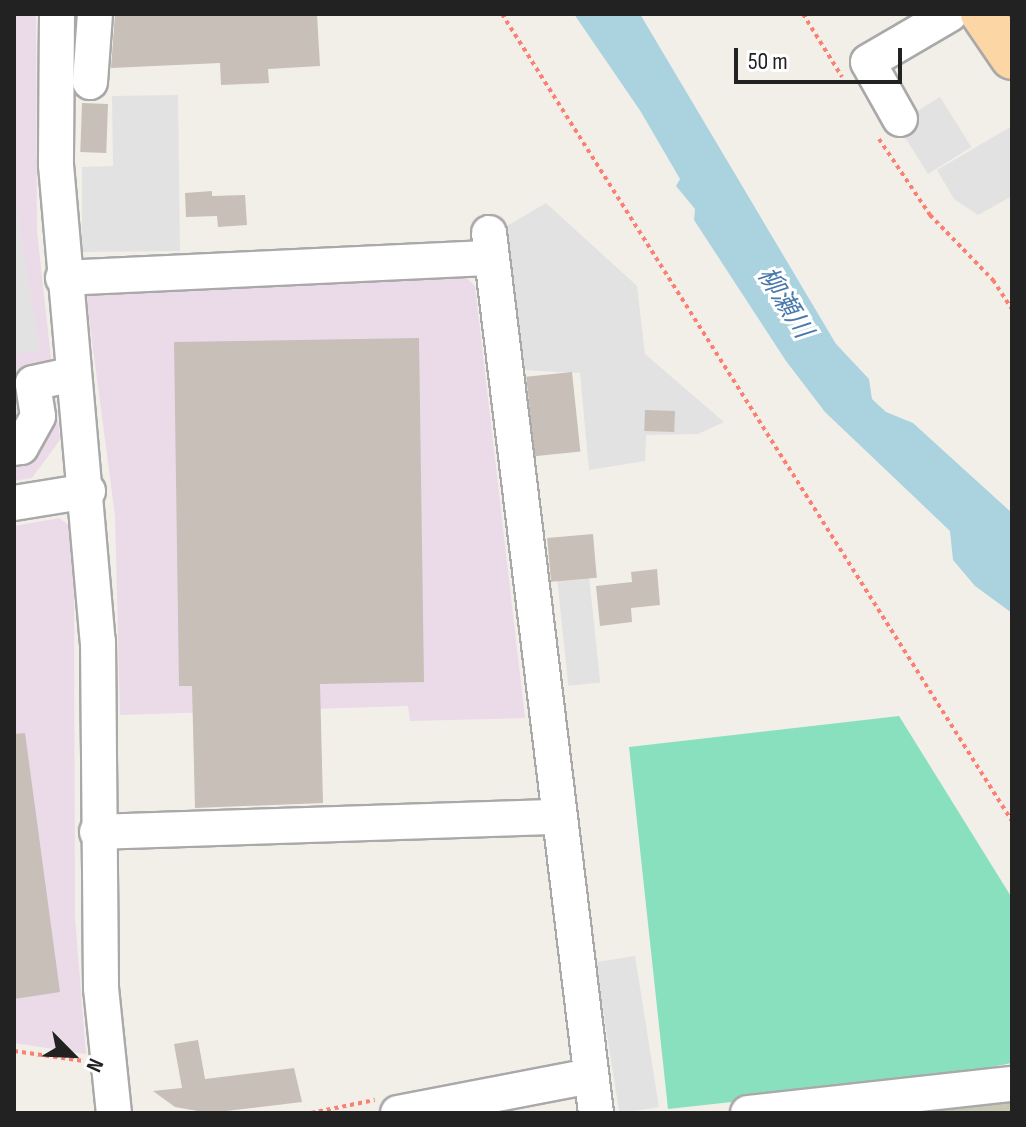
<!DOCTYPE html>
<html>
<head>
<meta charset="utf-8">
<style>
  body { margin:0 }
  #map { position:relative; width:1026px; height:1127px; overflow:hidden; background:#f2efe9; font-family:"Sofia Sans Condensed","Noto Sans JP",sans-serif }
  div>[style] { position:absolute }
  .industrial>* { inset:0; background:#ebdbe8 }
  .construction>* { inset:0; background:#c7c7b4 }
  .pitch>* { inset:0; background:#88e0be }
  .parking>* { inset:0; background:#e2e2e2; transform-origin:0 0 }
  .water>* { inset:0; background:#aad3df }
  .building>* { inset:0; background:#c7bfb8; transform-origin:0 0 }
  .path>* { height:4px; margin-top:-2px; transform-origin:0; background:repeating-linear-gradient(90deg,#fa8072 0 4px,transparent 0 8px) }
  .roads { filter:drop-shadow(2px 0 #a9a9a9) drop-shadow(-2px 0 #a9a9a9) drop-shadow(0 2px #a9a9a9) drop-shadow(0 -2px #a9a9a9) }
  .minor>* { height:34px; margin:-17px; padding:0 17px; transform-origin:17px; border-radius:17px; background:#fff }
  .major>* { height:42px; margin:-21px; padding:0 21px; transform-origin:21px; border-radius:21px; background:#fcd6a4 }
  span { translate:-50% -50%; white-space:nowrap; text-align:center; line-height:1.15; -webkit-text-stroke:6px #fff; paint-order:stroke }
  .water-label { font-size:26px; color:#4a7aab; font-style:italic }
  .frame { position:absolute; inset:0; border:16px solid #222; pointer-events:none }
  .north { position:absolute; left:32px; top:1015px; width:80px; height:80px; -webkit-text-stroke:6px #fff; paint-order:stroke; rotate:114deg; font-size:22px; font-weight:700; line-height:32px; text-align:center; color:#222 }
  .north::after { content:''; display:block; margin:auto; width:28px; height:36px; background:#222; clip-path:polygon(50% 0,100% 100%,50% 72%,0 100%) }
  .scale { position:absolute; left:734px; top:48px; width:168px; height:36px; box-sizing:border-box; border:4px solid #222; border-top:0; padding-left:10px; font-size:24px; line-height:28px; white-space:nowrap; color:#222; -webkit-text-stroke:6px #fff; paint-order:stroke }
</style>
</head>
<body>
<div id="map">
  <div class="industrial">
    <div style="clip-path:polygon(14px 14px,36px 14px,37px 231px,60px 440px,32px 478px,14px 481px)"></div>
    <div style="clip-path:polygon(466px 277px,475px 286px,525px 718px,410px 721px,408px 706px,120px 715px,115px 516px,86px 295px,93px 289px)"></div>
    <div style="clip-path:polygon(59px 518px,70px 526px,74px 583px,75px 917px,86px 1054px,14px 1043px,14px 526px)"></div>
  </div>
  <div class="construction">
    <div style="clip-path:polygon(1012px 1097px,1012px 1113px,887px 1113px)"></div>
  </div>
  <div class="pitch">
    <div style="clip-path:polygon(899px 716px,1012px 898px,1012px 1063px,914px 1082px,668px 1109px,629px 747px)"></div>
  </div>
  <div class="parking">
    <div style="clip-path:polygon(178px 95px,180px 251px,82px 252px,82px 167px,113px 166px,112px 96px)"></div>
    <div style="left:940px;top:97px;width:59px;height:51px;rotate:58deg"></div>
    <div style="clip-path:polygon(1012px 126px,1012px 196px,978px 215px,954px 199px,937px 170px)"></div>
    <div style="clip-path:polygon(14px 195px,40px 350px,14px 354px)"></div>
    <div style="clip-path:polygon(546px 203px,637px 286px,645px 354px,724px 422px,698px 434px,646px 435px,645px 461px,589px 470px,580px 373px,522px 370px,507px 226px)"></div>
    <div style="left:589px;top:576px;width:107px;height:32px;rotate:84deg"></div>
    <div style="left:635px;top:956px;width:153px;height:40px;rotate:81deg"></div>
  </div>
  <div class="water">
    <div style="clip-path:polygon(574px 14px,640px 14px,836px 344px,869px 379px,872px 399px,886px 412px,913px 423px,1012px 513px,1012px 613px,975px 586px,953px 560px,950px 531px,825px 412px,786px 361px,694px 220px,695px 209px,676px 186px,680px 179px,641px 112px)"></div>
  </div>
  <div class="building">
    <div style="clip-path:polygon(115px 14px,317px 14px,320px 66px,268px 69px,269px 83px,221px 85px,220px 63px,111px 68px)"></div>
    <div style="left:82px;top:103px;width:26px;height:49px;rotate:2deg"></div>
    <div style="clip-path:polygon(212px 191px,212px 196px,245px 195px,247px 225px,218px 227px,217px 216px,186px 217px,185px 193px)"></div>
    <div style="clip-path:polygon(419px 338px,424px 682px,320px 684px,323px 803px,195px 808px,192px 686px,179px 686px,174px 342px)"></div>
    <div style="left:572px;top:372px;width:80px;height:46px;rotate:84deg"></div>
    <div style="left:645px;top:410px;width:30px;height:21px;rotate:2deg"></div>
    <div style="left:593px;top:534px;width:44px;height:46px;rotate:85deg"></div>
    <div style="clip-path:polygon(657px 569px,660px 605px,631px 608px,632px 622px,600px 626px,596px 586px,632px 582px,631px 572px)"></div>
    <div style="clip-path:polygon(25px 733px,60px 992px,14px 999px,14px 734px)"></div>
    <div style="clip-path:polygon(198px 1040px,205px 1079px,294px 1068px,302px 1102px,209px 1113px,175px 1107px,153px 1091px,182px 1088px,174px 1044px)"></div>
  </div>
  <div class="path">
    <div style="left:502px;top:14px;width:955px;rotate:57.71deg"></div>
    <div style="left:803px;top:14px;width:74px;rotate:58.2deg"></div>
    <div style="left:879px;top:139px;width:92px;rotate:56.1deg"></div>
    <div style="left:930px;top:215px;width:91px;rotate:45.9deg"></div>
    <div style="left:993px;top:280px;width:35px;rotate:57deg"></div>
    <div style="left:14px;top:1051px;width:70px;rotate:8.2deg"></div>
    <div style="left:311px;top:1113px;width:65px;rotate:-11.5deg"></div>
  </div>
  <div class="roads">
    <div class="minor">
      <div style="left:57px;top:14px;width:151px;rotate:90.4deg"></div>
      <div style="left:56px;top:165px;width:478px;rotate:85deg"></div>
      <div style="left:98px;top:641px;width:347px;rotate:89.5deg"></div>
      <div style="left:101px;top:988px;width:126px;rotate:84.1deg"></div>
      <div style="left:90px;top:82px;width:68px;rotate:-85.8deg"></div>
      <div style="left:900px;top:119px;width:65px;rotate:-119.3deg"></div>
      <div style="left:868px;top:62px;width:95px;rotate:-30.3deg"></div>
      <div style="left:489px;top:233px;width:886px;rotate:83.07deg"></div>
      <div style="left:63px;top:278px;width:429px;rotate:-2.7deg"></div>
      <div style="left:14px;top:448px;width:7px;rotate:-8deg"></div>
      <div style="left:21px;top:447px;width:35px;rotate:-61deg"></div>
      <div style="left:38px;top:416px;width:33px;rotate:-99deg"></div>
      <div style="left:33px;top:383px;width:42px;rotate:-12.4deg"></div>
      <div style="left:14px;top:503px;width:75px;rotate:-9.2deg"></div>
      <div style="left:97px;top:832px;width:460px;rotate:-1.9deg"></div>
      <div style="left:398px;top:1113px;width:196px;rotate:-10.9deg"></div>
      <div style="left:748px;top:1113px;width:266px;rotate:-6.3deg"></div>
    </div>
    <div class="major">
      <div style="left:982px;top:14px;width:53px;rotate:55.7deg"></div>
    </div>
  </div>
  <div class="water-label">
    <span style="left:784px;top:303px;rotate:58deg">柳瀬川</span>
  </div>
  <div class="frame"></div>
  <div class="north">N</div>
  <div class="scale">50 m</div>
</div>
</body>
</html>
